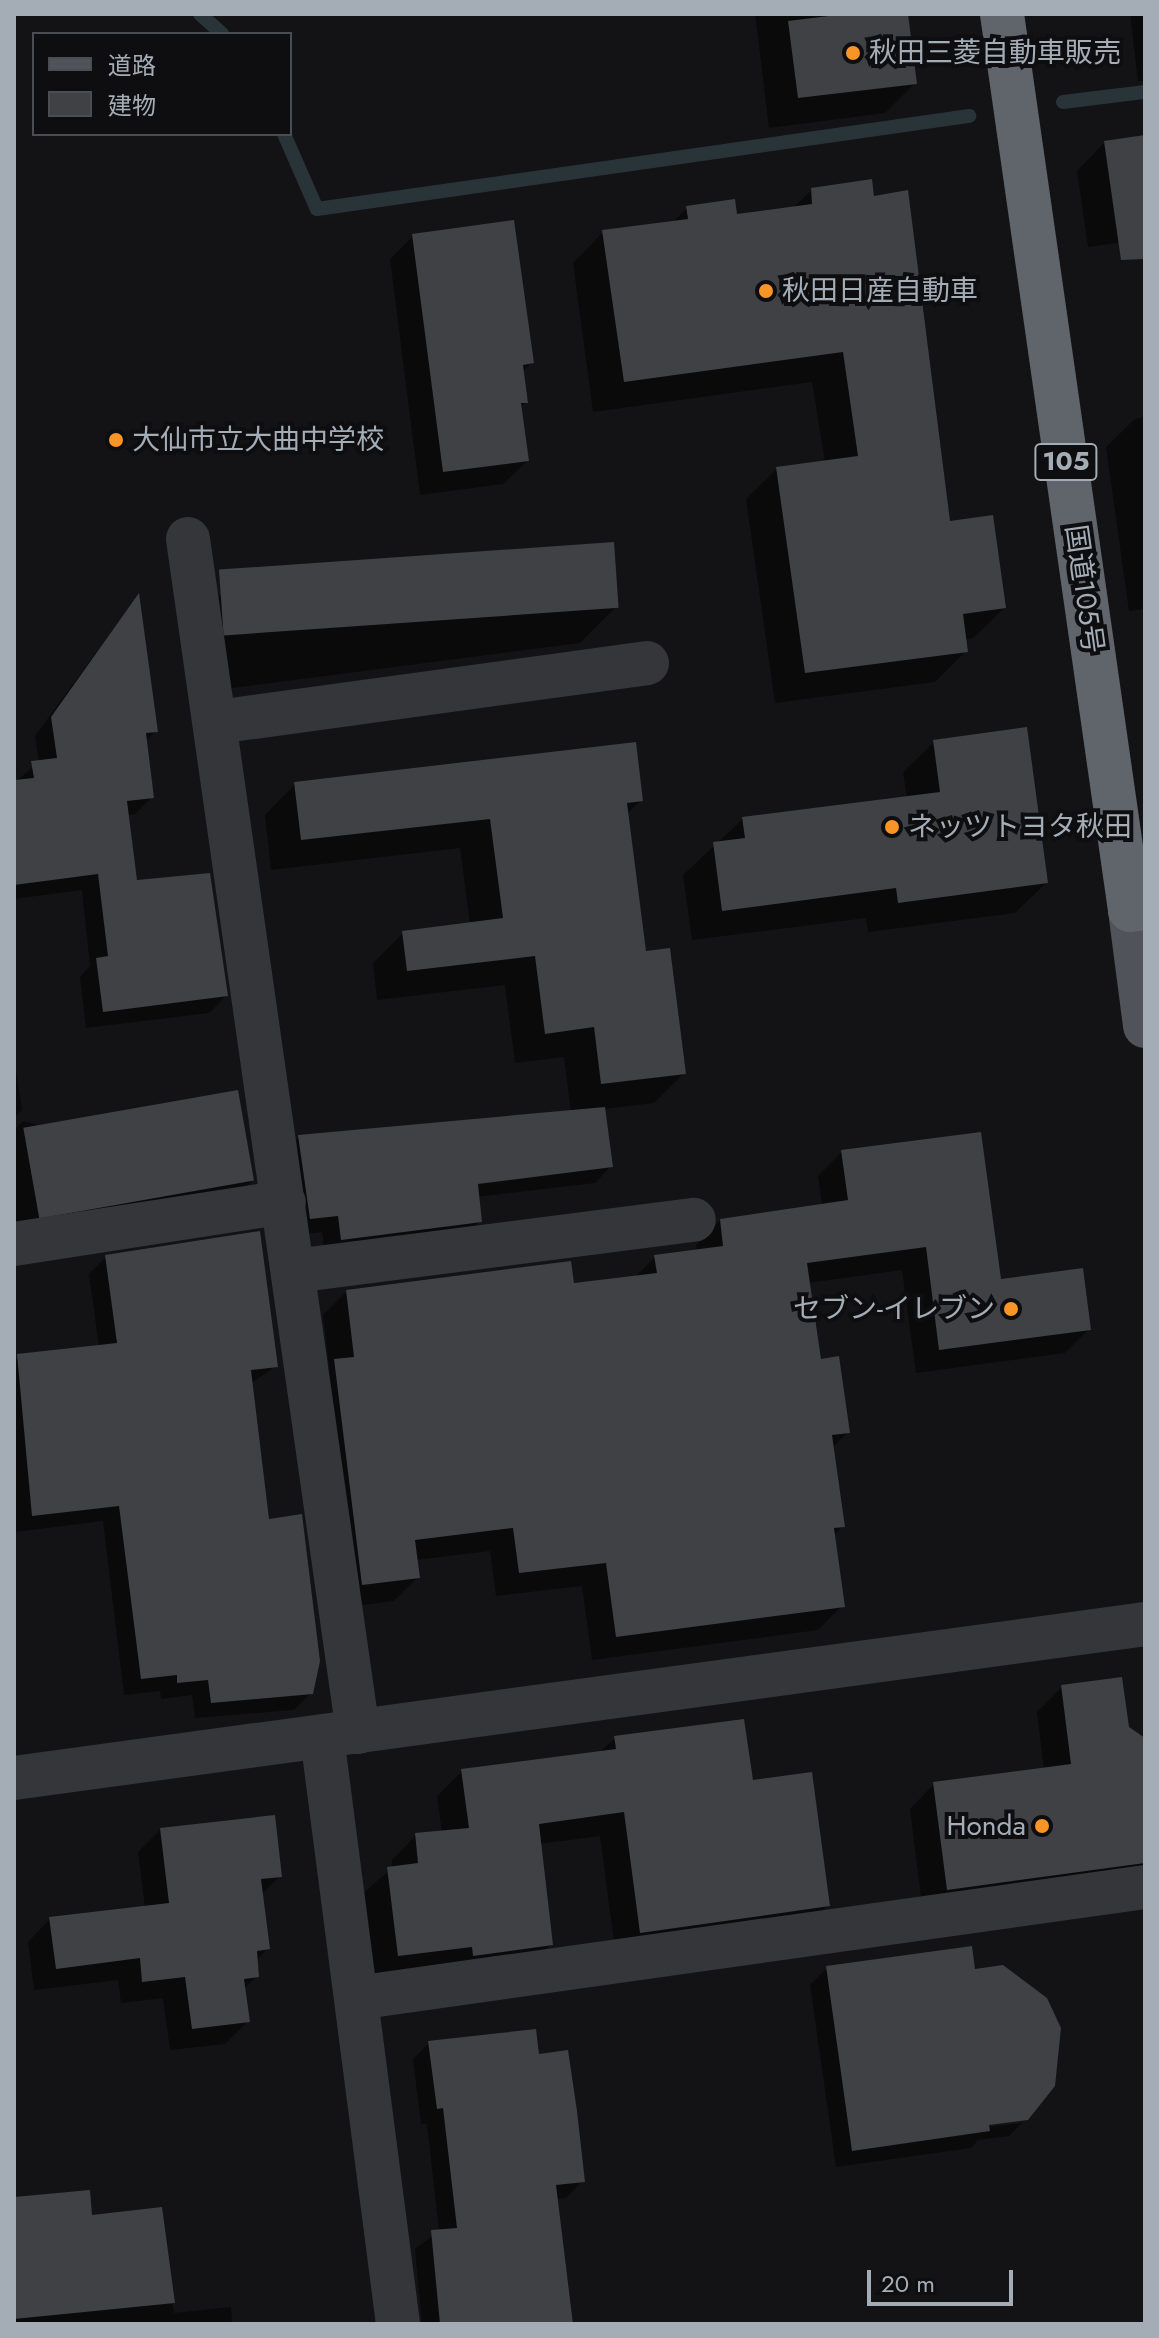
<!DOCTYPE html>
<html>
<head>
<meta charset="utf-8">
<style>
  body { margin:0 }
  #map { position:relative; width:1159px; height:2338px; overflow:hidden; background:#131315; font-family:Jost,"Noto Sans JP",sans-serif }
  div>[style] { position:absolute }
  .shadow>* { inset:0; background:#0007 }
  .stream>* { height:14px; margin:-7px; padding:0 7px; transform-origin:7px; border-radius:7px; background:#293439 }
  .building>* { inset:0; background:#3f4145; transform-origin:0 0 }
  .minor>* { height:44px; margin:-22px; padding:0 22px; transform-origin:22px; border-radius:22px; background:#34363a }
  .major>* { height:44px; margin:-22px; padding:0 22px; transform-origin:22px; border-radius:22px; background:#505359 }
  .highway>* { height:44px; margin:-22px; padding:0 22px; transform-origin:22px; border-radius:22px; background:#60646b }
  .dots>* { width:22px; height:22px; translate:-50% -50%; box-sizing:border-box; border:4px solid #0e0e10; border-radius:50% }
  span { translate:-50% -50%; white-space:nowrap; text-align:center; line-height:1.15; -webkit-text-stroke:8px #0e0e10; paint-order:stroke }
  .shield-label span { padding:2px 6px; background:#0e0e10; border:2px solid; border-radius:6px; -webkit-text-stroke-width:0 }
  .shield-label { font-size:26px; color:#a4acb6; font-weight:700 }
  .poi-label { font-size:28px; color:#a4acb6 }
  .left { translate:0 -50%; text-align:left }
  .right { translate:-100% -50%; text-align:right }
  .street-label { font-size:28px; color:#a4acb6 }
  .frame { position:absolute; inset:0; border:16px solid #a4acb6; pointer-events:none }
  .legend { position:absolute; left:32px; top:32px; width:260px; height:104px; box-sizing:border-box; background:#0e0e10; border:2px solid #4a4d52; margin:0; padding:10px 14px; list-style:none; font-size:24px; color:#a4acb6 }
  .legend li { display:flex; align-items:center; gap:16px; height:40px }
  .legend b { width:40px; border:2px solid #4a4d52 }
  .scale { position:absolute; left:867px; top:2270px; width:146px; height:36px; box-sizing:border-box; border:4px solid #a4acb6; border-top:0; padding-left:10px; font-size:24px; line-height:28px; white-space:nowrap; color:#a4acb6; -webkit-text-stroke:6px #0e0e10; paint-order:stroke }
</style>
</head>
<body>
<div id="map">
  <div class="shadow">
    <div style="clip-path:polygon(755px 14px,906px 14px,915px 83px,885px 113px,769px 128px)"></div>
    <div style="clip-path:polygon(1130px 14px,1145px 14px,1145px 81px,1138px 81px)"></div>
    <div style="clip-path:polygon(1145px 137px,1145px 239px,1088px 247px,1077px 171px,1105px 142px)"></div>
    <div style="clip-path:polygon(812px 190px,948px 523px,1004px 608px,973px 638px,964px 640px,966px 651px,935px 682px,775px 703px,746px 499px,777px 469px,825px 462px,812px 382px,593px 412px,573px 263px,603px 232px,672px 223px,687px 208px,735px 217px,793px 208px)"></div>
    <div style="clip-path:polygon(413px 236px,532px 362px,522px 372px,526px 402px,520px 408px,527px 461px,503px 484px,420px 495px,390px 259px)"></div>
    <div style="clip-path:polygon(1145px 417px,1145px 609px,1129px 611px,1106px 447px,1135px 419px)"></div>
    <div style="clip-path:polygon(222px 593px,617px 606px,580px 643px,194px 693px,185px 630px)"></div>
    <div style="clip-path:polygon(137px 597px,156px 731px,145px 742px,152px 797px,135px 814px,127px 815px,135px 882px,226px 996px,209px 1013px,86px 1028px,80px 977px,90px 966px,82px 890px,14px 899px,14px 783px,39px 762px,35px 736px)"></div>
    <div style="clip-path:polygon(934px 742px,1046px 883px,1015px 913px,868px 932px,866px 918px,692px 940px,683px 875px,743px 819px,907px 798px,903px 772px)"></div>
    <div style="clip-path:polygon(295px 784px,641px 800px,627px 814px,644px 953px,684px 1073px,654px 1103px,604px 1109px,611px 1166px,595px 1183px,477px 1197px,480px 1221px,463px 1238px,325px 1255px,322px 1232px,294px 1235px,283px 1154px,299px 1137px,571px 1112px,564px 1057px,515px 1063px,505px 985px,377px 1000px,373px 963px,403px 933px,470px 924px,460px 848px,271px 870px,265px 815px)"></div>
    <div style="clip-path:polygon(14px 1057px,22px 1110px,14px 1118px)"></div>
    <div style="clip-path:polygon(23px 1121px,252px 1181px,227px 1205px,14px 1239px,14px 1130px)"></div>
    <div style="clip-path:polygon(842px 1152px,999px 1281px,1089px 1329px,1065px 1353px,916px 1373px,902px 1270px,808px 1283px,819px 1361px,848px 1432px,832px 1448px,843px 1526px,833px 1536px,842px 1606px,818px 1630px,592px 1660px,582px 1586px,496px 1596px,490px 1551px,416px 1560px,418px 1577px,394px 1601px,339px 1608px,311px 1385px,329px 1367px,323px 1315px,347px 1291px,572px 1286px,634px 1278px,655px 1257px,697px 1252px,696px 1245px,720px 1221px,822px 1206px,818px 1176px)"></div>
    <div style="clip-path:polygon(106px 1257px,276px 1366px,250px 1384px,267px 1521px,311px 1693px,294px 1710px,195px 1718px,192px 1695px,161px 1699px,160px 1691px,124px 1695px,103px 1521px,15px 1532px,14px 1360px,99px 1347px,89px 1274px)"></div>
    <div style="clip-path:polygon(1062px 1687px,1145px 1740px,1145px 1890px,923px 1913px,910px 1809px,934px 1784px,1044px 1770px,1037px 1712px)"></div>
    <div style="clip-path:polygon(615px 1738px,751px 1782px,828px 1905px,803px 1930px,616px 1957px,600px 1836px,539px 1844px,551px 1944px,526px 1969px,373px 1979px,363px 1893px,392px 1868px,392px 1860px,416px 1835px,442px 1833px,437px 1796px,462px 1771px,599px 1753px)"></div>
    <div style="clip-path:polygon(160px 1830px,280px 1876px,261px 1895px,268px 1948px,256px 1961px,257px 1976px,243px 1990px,248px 2021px,225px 2044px,170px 2050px,163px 1998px,121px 2003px,118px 1980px,34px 1990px,28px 1942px,50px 1919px,145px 1908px,138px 1852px)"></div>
    <div style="clip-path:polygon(827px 1968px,974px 1971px,979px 2128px,1022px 2123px,1009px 2136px,978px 2140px,971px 2148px,836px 2167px,810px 1985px)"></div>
    <div style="clip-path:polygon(429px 2043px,537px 2056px,582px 2181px,566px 2198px,556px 2199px,571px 2324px,422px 2324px,415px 2249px,439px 2231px,427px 2124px,421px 2124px,413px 2059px)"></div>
    <div style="clip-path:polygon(14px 2200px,90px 2218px,160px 2209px,174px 2313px,231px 2307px,232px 2324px,14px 2324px)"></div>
  </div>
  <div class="stream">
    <div style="left:200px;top:14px;width:30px;rotate:42deg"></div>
    <div style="left:1063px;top:102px;width:83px;rotate:-7deg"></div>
    <div style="left:284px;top:134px;width:82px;rotate:66.3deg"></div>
    <div style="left:317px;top:209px;width:659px;rotate:-8.12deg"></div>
  </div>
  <div class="building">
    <div style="clip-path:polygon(845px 14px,908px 14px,917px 84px,798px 98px,788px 21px)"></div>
    <div style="clip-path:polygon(1145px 135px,1145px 259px,1121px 260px,1104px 141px)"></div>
    <div style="clip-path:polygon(872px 179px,874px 196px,908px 190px,950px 521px,993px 515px,1006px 608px,963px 614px,968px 652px,805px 673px,776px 467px,858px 456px,843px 352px,624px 382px,602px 230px,688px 219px,686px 206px,735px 199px,737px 214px,812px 204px,811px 188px)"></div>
    <div style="clip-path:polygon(514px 220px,534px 363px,523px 365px,528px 403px,521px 403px,529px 461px,443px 472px,412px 234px)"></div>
    <div style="left:614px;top:542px;width:66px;height:396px;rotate:86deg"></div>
    <div style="clip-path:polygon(139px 593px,158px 732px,146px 733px,154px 798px,127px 801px,137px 880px,210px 873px,228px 996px,103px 1012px,96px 958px,108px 956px,98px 874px,14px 885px,14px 780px,34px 778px,31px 761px,57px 758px,51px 717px)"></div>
    <div style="clip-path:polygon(1027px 727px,1048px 883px,898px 903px,896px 888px,722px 911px,713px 842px,745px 838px,742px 817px,940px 792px,933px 740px)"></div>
    <div style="clip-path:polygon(636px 742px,643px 801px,627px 803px,646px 951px,670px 948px,686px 1074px,601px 1084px,594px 1027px,545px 1034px,535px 956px,407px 971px,402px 931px,503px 918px,490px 819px,301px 840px,294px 782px)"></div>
    <div style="left:238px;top:1090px;width:92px;height:218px;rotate:80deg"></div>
    <div style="clip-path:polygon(605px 1107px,613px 1167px,478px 1184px,482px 1222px,341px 1240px,338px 1216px,310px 1219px,298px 1135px)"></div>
    <div style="clip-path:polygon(981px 1132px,1001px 1279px,1083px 1268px,1091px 1330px,939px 1350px,926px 1247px,807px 1263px,821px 1359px,839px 1356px,850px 1433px,832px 1435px,845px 1527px,834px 1528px,845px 1607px,616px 1637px,606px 1563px,519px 1573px,513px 1528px,415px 1540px,420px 1578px,362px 1585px,334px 1359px,354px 1357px,346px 1290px,571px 1261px,574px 1283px,657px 1273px,654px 1255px,723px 1246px,720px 1219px,848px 1200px,841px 1150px)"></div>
    <div style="clip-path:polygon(260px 1231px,278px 1367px,251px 1370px,269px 1519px,302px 1514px,320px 1661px,313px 1694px,211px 1703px,208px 1680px,177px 1683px,177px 1675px,141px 1679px,119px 1506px,32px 1516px,17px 1354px,117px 1343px,105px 1255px)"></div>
    <div style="clip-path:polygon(1122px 1677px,1129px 1727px,1145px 1738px,1145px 1863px,947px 1890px,933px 1782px,1071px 1764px,1061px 1685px)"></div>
    <div style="clip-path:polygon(744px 1719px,753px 1780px,812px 1772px,830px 1906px,640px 1933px,624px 1812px,539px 1824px,553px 1945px,473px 1956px,472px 1947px,398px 1956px,387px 1867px,418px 1863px,415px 1833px,469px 1828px,461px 1769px,616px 1749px,614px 1736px)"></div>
    <div style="clip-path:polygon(275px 1815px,282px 1877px,261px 1879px,270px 1949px,257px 1951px,259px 1977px,244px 1979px,250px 2022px,192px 2029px,185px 1977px,142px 1982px,140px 1958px,56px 1969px,49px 1917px,169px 1903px,160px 1828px)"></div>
    <div style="clip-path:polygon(972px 1946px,975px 1969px,1003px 1965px,1047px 1998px,1061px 2028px,1055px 2086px,1028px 2120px,989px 2125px,990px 2131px,852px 2151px,826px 1966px)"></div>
    <div style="clip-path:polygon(536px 2029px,539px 2054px,568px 2050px,577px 2111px,585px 2182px,556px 2185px,573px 2324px,440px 2324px,431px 2230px,457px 2228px,443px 2108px,437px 2109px,428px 2041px)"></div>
    <div style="clip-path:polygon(90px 2190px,92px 2215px,162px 2207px,175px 2303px,14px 2319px,14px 2197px)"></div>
  </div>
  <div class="minor">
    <div style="left:188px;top:539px;width:1205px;rotate:81.89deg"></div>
    <div style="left:217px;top:722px;width:434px;rotate:-7.8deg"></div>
    <div style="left:14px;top:1244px;width:273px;rotate:-8.8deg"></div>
    <div style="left:294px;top:1271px;width:403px;rotate:-7.3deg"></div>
    <div style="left:322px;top:1737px;width:592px;rotate:82.62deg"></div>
    <div style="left:14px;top:1778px;width:1141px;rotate:-7.75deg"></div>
    <div style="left:356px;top:1998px;width:797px;rotate:-8.01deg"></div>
  </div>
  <div class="major">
    <div style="left:1130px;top:910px;width:117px;rotate:82.6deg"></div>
  </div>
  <div class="highway">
    <div style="left:1002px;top:14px;width:905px;rotate:81.87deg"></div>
    <div style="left:1130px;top:910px;width:15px;rotate:-8deg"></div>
  </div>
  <div class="dots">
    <div style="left:853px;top:53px;background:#f99527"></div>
    <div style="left:766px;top:291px;background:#f99527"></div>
    <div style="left:116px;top:440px;background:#f99527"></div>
    <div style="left:892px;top:827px;background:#f99527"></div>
    <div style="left:1011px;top:1309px;background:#f99527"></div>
    <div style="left:1042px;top:1826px;background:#f99527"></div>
  </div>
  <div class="shield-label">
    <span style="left:1066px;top:462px">105</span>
  </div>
  <div class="poi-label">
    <span class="left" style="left:869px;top:53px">秋田三菱自動車販売</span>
    <span class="left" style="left:782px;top:291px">秋田日産自動車</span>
    <span class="left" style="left:132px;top:440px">大仙市立大曲中学校</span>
    <span class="left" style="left:908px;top:827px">ネッツトヨタ秋田</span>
    <span class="right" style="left:995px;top:1309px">セブン-イレブン</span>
    <span class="right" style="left:1026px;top:1826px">Honda</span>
  </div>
  <div class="street-label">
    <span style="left:1084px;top:589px;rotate:82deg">国道105号</span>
  </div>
  <div class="frame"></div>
  <ul class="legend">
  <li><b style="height:10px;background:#505359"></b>道路</li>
  <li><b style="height:22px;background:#3f4145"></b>建物</li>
  </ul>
  <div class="scale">20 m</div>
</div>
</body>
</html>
